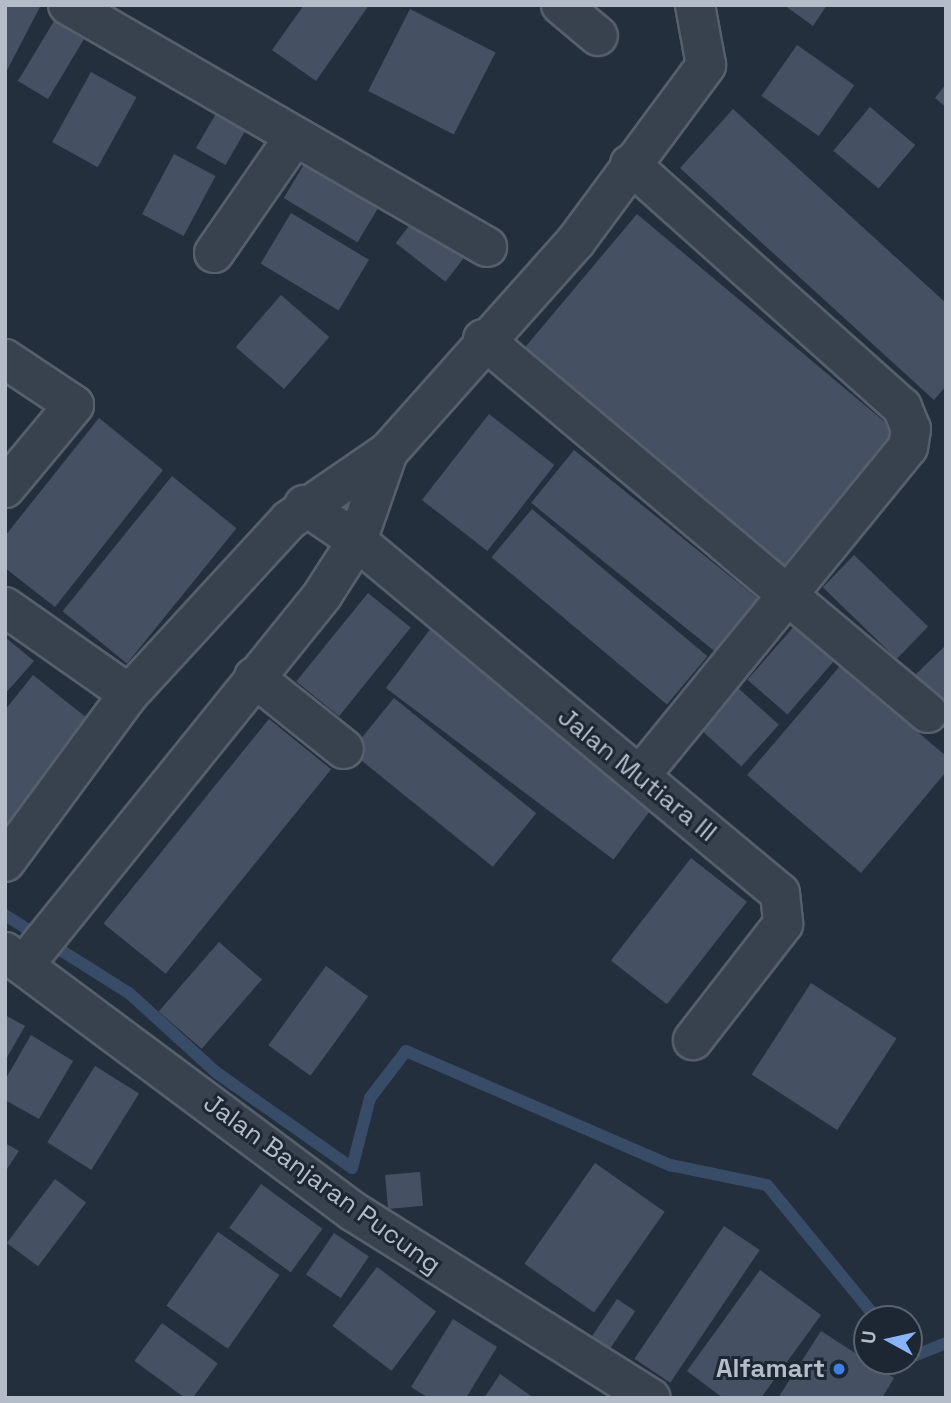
<!DOCTYPE html>
<html>
<head>
<meta charset="utf-8">
<style>
  body { margin:0 }
  #map { position:relative; width:951px; height:1403px; overflow:hidden; background:#242f3e; font-family:"Space Grotesk",sans-serif }
  div>[style] { position:absolute }
  .stream>* { height:12px; margin:-6px; padding:0 6px; transform-origin:6px; border-radius:6px; background:#394c67 }
  .building>* { inset:0; background:#455162; transform-origin:0 0 }
  .roads { filter:drop-shadow(2px 0 #565f6c) drop-shadow(-2px 0 #565f6c) drop-shadow(0 2px #565f6c) drop-shadow(0 -2px #565f6c) }
  .minor>* { height:38px; margin:-19px; padding:0 19px; transform-origin:19px; border-radius:19px; background:#38414e }
  .dots>* { width:19px; height:19px; translate:-50% -50%; box-sizing:border-box; border:4px solid #1d2633; border-radius:50% }
  span { translate:-50% -50%; white-space:nowrap; text-align:center; line-height:1.15; -webkit-text-stroke:6px #1d2633; paint-order:stroke }
  .street-label { font-size:26px; color:#b4bcc9 }
  .poi-label { font-size:26px; color:#b4bcc9; font-weight:700 }
  .right { translate:-100% -50%; text-align:right }
  .frame { position:absolute; inset:0; border:7px solid #b4bcc9; pointer-events:none }
  .north { position:absolute; left:853px; top:1305px; width:70px; height:70px; box-sizing:border-box; background:#1d2633; border:2px solid #59626f; border-radius:50%; rotate:278deg; font-size:19px; font-weight:700; line-height:28px; text-align:center; color:#b4bcc9 }
  .north::after { content:''; display:block; margin:auto; width:24px; height:32px; background:#8ab4f8; clip-path:polygon(50% 0,100% 100%,50% 72%,0 100%) }
</style>
</head>
<body>
<div id="map">
  <div class="stream">
    <div style="left:5px;top:915px;width:146px;rotate:32.2deg"></div>
    <div style="left:129px;top:993px;width:119px;rotate:42.3deg"></div>
    <div style="left:217px;top:1073px;width:165px;rotate:35.1deg"></div>
    <div style="left:352px;top:1168px;width:72px;rotate:-75.6deg"></div>
    <div style="left:370px;top:1098px;width:59px;rotate:-52.5deg"></div>
    <div style="left:406px;top:1051px;width:288px;rotate:23.4deg"></div>
    <div style="left:670px;top:1165px;width:99px;rotate:11.7deg"></div>
    <div style="left:767px;top:1185px;width:173px;rotate:50.6deg"></div>
    <div style="left:909px;top:1358px;width:40px;rotate:-22deg"></div>
  </div>
  <div class="building">
    <div style="clip-path:polygon(5px 5px,41px 5px,5px 74px)"></div>
    <div style="clip-path:polygon(304px 5px,369px 5px,316px 81px,272px 50px)"></div>
    <div style="clip-path:polygon(784px 5px,827px 5px,813px 26px)"></div>
    <div style="left:410px;top:9px;width:96px;height:92px;rotate:27deg"></div>
    <div style="left:54px;top:21px;width:35px;height:70px;rotate:31deg"></div>
    <div style="left:797px;top:45px;width:70px;height:62px;rotate:35deg"></div>
    <div style="left:91px;top:72px;width:52px;height:80px;rotate:29deg"></div>
    <div style="clip-path:polygon(946px 84px,946px 107px,935px 98px)"></div>
    <div style="left:870px;top:107px;width:59px;height:57px;rotate:40deg"></div>
    <div style="clip-path:polygon(733px 109px,946px 303px,946px 386px,934px 400px,680px 168px)"></div>
    <div style="left:218px;top:110px;width:34px;height:44px;rotate:30deg"></div>
    <div style="left:174px;top:154px;width:47px;height:68px;rotate:28deg"></div>
    <div style="left:309px;top:156px;width:86px;height:49px;rotate:31deg"></div>
    <div style="left:291px;top:213px;width:91px;height:59px;rotate:31deg"></div>
    <div style="left:637px;top:214px;width:338px;height:176px;rotate:40deg"></div>
    <div style="left:416px;top:217px;width:63px;height:33px;rotate:38deg"></div>
    <div style="left:281px;top:295px;width:64px;height:69px;rotate:41deg"></div>
    <div style="left:489px;top:414px;width:83px;height:109px;rotate:38deg"></div>
    <div style="clip-path:polygon(99px 418px,163px 470px,55px 607px,5px 568px,5px 536px)"></div>
    <div style="left:574px;top:450px;width:236px;height:68px;rotate:39deg"></div>
    <div style="left:172px;top:476px;width:83px;height:174px;rotate:39deg"></div>
    <div style="left:532px;top:509px;width:229px;height:63px;rotate:40deg"></div>
    <div style="left:854px;top:555px;width:103px;height:45px;rotate:44deg"></div>
    <div style="left:368px;top:593px;width:55px;height:114px;rotate:39deg"></div>
    <div style="left:796px;top:624px;width:53px;height:74px;rotate:41deg"></div>
    <div style="left:431px;top:628px;width:285px;height:75px;rotate:37deg"></div>
    <div style="clip-path:polygon(5px 637px,34px 661px,5px 694px)"></div>
    <div style="clip-path:polygon(946px 645px,946px 705px,915px 675px)"></div>
    <div style="clip-path:polygon(840px 666px,946px 756px,946px 772px,861px 873px,747px 775px)"></div>
    <div style="clip-path:polygon(33px 675px,97px 726px,5px 843px,5px 710px)"></div>
    <div style="left:738px;top:688px;width:55px;height:56px;rotate:42deg"></div>
    <div style="left:394px;top:698px;width:183px;height:69px;rotate:39deg"></div>
    <div style="left:269px;top:719px;width:80px;height:263px;rotate:39deg"></div>
    <div style="left:691px;top:858px;width:71px;height:130px;rotate:38deg"></div>
    <div style="left:219px;top:942px;width:57px;height:92px;rotate:41deg"></div>
    <div style="left:326px;top:966px;width:52px;height:98px;rotate:36deg"></div>
    <div style="left:811px;top:983px;width:102px;height:109px;rotate:33deg"></div>
    <div style="clip-path:polygon(5px 1015px,25px 1026px,5px 1061px)"></div>
    <div style="clip-path:polygon(31px 1035px,73px 1061px,39px 1119px,5px 1100px,5px 1080px)"></div>
    <div style="left:95px;top:1066px;width:52px;height:90px;rotate:32deg"></div>
    <div style="clip-path:polygon(5px 1143px,19px 1151px,5px 1172px)"></div>
    <div style="left:595px;top:1163px;width:85px;height:123px;rotate:35deg"></div>
    <div style="left:420px;top:1172px;width:34px;height:35px;rotate:85deg"></div>
    <div style="left:55px;top:1179px;width:39px;height:80px;rotate:37deg"></div>
    <div style="left:261px;top:1184px;width:76px;height:54px;rotate:36deg"></div>
    <div style="left:724px;top:1226px;width:43px;height:160px;rotate:34deg"></div>
    <div style="left:218px;top:1232px;width:75px;height:90px;rotate:35deg"></div>
    <div style="left:334px;top:1233px;width:42px;height:50px;rotate:34deg"></div>
    <div style="left:377px;top:1267px;width:74px;height:74px;rotate:37deg"></div>
    <div style="clip-path:polygon(760px 1270px,821px 1315px,761px 1398px,723px 1398px,687px 1371px)"></div>
    <div style="left:617px;top:1299px;width:22px;height:50px;rotate:34deg"></div>
    <div style="clip-path:polygon(453px 1319px,497px 1347px,466px 1398px,429px 1398px,411px 1387px)"></div>
    <div style="left:162px;top:1323px;width:69px;height:47px;rotate:36deg"></div>
    <div style="clip-path:polygon(821px 1331px,894px 1378px,882px 1398px,778px 1398px)"></div>
    <div style="clip-path:polygon(500px 1374px,534px 1398px,484px 1398px)"></div>
  </div>
  <div class="roads">
    <div class="minor">
      <div style="left:68px;top:5px;width:484px;rotate:30deg"></div>
      <div style="left:561px;top:5px;width:48px;rotate:40deg"></div>
      <div style="left:630px;top:164px;width:365px;rotate:41.8deg"></div>
      <div style="left:902px;top:407px;width:24px;rotate:68deg"></div>
      <div style="left:911px;top:429px;width:18px;rotate:99deg"></div>
      <div style="left:908px;top:447px;width:422px;rotate:129.2deg"></div>
      <div style="left:214px;top:253px;width:142px;rotate:-55.3deg"></div>
      <div style="left:483px;top:339px;width:581px;rotate:40.05deg"></div>
      <div style="left:5px;top:359px;width:83px;rotate:33.7deg"></div>
      <div style="left:74px;top:405px;width:108px;rotate:129.7deg"></div>
      <div style="left:304px;top:505px;width:64px;rotate:34.2deg"></div>
      <div style="left:357px;top:541px;width:550px;rotate:39.77deg"></div>
      <div style="left:780px;top:893px;width:31px;rotate:84deg"></div>
      <div style="left:783px;top:924px;width:147px;rotate:127.8deg"></div>
      <div style="left:5px;top:607px;width:151px;rotate:35.1deg"></div>
      <div style="left:254px;top:677px;width:115px;rotate:38.7deg"></div>
      <div style="left:5px;top:862px;width:209px;rotate:-53.6deg"></div>
      <div style="left:129px;top:694px;width:236px;rotate:-47.4deg"></div>
      <div style="left:289px;top:520px;width:120px;rotate:-34.5deg"></div>
      <div style="left:388px;top:452px;width:283px;rotate:-48.3deg"></div>
      <div style="left:576px;top:241px;width:219px;rotate:-53.5deg"></div>
      <div style="left:706px;top:65px;width:61px;rotate:-100.4deg"></div>
      <div style="left:5px;top:952px;width:435px;rotate:36.7deg"></div>
      <div style="left:354px;top:1212px;width:350px;rotate:32.1deg"></div>
      <div style="left:24px;top:965px;width:476px;rotate:-51.1deg"></div>
      <div style="left:323px;top:594px;width:63px;rotate:-57.3deg"></div>
      <div style="left:357px;top:541px;width:94px;rotate:-70.8deg"></div>
    </div>
  </div>
  <div class="dots">
    <div style="left:839px;top:1369px;background:#3f7fe0"></div>
  </div>
  <div class="street-label">
    <span style="left:637px;top:775px;rotate:39deg">Jalan Mutiara III</span>
    <span style="left:322px;top:1184px;rotate:36deg">Jalan Banjaran Pucung</span>
  </div>
  <div class="poi-label">
    <span class="right" style="left:825px;top:1369px">Alfamart</span>
  </div>
  <div class="frame"></div>
  <div class="north">U</div>
</div>
</body>
</html>
